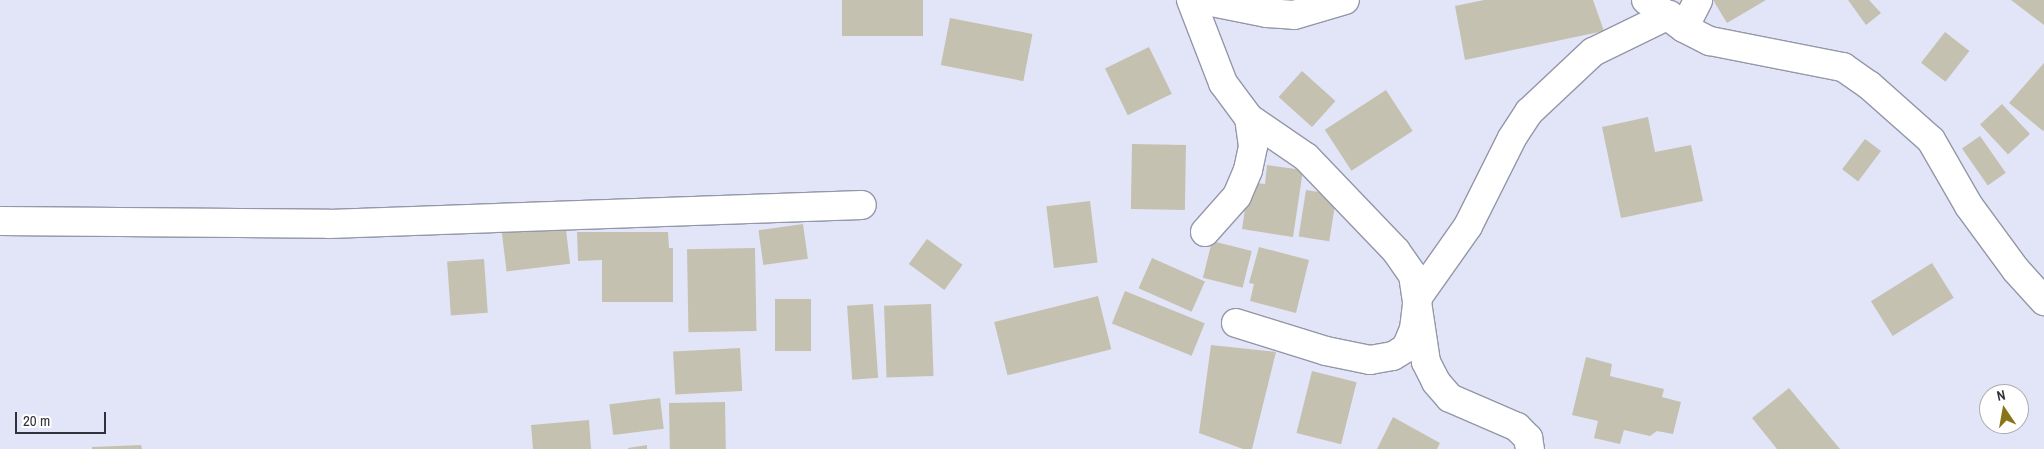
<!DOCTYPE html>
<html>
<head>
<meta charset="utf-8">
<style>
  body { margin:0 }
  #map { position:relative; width:2044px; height:449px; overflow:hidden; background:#e2e5f7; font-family:"Archivo Narrow",sans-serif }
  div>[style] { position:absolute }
  .building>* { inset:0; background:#c5c1b0; transform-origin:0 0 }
  .roads { filter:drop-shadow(1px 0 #9497a8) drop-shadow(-1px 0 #9497a8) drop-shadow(0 1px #9497a8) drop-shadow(0 -1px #9497a8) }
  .street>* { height:28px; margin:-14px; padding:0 14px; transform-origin:14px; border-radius:14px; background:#fff }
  span { translate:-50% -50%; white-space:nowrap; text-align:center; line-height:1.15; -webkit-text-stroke:5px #fff; paint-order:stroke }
  .north { position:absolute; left:1979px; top:384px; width:50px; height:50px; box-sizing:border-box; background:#fff; border:1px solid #adadb0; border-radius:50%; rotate:348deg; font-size:14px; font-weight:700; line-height:20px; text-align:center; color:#313239 }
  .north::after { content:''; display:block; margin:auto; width:18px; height:22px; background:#877518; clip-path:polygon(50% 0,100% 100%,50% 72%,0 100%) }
  .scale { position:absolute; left:15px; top:412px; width:91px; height:22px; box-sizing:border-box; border:2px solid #313239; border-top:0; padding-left:6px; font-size:15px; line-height:18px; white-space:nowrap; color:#313239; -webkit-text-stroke:4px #fff; paint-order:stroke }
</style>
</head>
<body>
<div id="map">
  <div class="building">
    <div style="left:842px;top:0;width:81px;height:36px"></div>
    <div style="clip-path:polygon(1484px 0,1593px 0,1604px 31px,1465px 60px,1455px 6px)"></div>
    <div style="clip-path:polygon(1713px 0,1766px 0,1727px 23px)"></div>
    <div style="clip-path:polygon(1848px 0,1869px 0,1881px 13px,1866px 25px)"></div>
    <div style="clip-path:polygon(2011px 0,2044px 0,2044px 25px)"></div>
    <div style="left:950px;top:18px;width:84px;height:48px;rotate:11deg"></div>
    <div style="left:1945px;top:32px;width:31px;height:39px;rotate:38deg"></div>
    <div style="left:1149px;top:47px;width:52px;height:49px;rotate:64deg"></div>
    <div style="clip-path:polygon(2044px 63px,2044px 130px,2043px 131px,2009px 103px)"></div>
    <div style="left:1302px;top:71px;width:45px;height:35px;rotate:42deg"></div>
    <div style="left:1386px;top:90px;width:49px;height:73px;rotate:57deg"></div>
    <div style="left:2002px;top:104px;width:41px;height:30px;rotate:47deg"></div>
    <div style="clip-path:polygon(1648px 117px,1655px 152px,1691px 145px,1703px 201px,1621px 218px,1602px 127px)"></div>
    <div style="left:1980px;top:136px;width:45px;height:22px;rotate:55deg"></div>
    <div style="left:1865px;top:139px;width:20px;height:38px;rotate:37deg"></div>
    <div style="left:1132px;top:144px;width:54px;height:65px;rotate:1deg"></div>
    <div style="clip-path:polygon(1267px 165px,1303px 170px,1293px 237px,1242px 229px,1249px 182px,1265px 184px)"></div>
    <div style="left:1306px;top:190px;width:31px;height:47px;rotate:9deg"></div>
    <div style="left:1090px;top:201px;width:62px;height:44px;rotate:83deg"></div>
    <div style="left:565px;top:222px;width:42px;height:64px;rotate:83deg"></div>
    <div style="left:803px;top:224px;width:35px;height:45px;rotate:82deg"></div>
    <div style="clip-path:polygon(577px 232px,668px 232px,669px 248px,673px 248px,673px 302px,602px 302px,602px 260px,578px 261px)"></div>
    <div style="left:927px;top:239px;width:44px;height:31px;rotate:36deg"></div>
    <div style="left:1212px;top:241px;width:41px;height:38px;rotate:14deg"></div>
    <div style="clip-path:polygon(1259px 247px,1309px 260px,1296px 313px,1250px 301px,1254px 284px,1249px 283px)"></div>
    <div style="left:755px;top:248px;width:83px;height:68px;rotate:89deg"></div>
    <div style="left:1152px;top:258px;width:58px;height:33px;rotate:24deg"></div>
    <div style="left:484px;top:259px;width:54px;height:37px;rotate:86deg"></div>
    <div style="left:1932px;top:263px;width:41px;height:72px;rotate:58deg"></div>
    <div style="left:1125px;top:291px;width:86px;height:35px;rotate:22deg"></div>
    <div style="left:1098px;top:296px;width:55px;height:107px;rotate:76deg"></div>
    <div style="left:775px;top:299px;width:36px;height:52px"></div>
    <div style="left:873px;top:304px;width:74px;height:26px;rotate:86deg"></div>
    <div style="left:931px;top:304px;width:72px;height:47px;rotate:88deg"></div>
    <div style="clip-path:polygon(1211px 345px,1276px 352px,1252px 449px,1243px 449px,1199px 433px)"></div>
    <div style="left:740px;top:348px;width:43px;height:67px;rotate:87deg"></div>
    <div style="clip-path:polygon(1586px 357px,1612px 364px,1610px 376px,1664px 389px,1662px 397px,1681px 402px,1673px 434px,1657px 431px,1650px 436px,1624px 430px,1620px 444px,1594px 438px,1598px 421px,1572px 415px)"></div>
    <div style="left:1312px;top:371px;width:46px;height:64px;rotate:14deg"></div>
    <div style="clip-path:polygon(1789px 388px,1840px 449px,1777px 449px,1752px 418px)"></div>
    <div style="left:660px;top:398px;width:31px;height:51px;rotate:83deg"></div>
    <div style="left:725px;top:402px;width:47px;height:56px;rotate:89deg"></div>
    <div style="clip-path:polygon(1393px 417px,1440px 443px,1437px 449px,1377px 449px)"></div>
    <div style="clip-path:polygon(589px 420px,591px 449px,533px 449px,531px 425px)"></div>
    <div style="clip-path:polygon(141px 445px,142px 449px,92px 449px,92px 447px)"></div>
    <div style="clip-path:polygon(647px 445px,647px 449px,628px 449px,628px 448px)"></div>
  </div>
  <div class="roads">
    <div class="street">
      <div style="left:1191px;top:0;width:89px;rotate:68.9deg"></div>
      <div style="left:1223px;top:83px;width:44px;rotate:53.4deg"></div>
      <div style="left:1249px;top:118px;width:69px;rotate:34.4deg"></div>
      <div style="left:1306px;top:157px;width:130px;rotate:46.2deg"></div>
      <div style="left:1396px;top:251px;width:29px;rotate:55deg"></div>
      <div style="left:1413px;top:275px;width:88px;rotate:81.5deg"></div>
      <div style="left:1426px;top:362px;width:22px;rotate:63deg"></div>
      <div style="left:1436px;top:382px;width:21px;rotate:49deg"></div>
      <div style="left:1450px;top:398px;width:73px;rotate:23.4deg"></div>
      <div style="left:1517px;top:427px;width:16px;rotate:45deg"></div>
      <div style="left:1528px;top:438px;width:11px;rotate:80deg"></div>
      <div style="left:1202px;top:0;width:66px;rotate:11.3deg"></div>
      <div style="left:1267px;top:13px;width:27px;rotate:4deg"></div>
      <div style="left:1294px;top:15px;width:53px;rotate:-16.4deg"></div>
      <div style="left:1646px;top:0;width:47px;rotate:36.4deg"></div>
      <div style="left:1684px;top:28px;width:29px;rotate:27deg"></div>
      <div style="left:1710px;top:41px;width:136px;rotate:11.1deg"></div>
      <div style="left:1843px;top:67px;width:32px;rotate:35deg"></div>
      <div style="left:1869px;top:85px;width:83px;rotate:41.6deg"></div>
      <div style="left:1931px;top:140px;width:76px;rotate:60.1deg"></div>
      <div style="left:1969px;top:206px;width:79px;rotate:53.7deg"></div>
      <div style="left:2016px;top:270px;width:42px;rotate:47.9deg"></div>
      <div style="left:1684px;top:28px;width:31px;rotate:-63deg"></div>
      <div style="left:0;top:221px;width:329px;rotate:0.5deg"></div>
      <div style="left:329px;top:224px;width:533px;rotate:-2.04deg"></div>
      <div style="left:1205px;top:232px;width:48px;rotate:-48.4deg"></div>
      <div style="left:1237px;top:196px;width:28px;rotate:-67deg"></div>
      <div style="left:1248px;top:170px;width:25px;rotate:-78deg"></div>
      <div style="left:1253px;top:146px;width:28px;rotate:-98deg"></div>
      <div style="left:1236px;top:323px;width:94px;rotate:17.3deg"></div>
      <div style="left:1326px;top:351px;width:45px;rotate:11.6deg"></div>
      <div style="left:1370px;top:360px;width:23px;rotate:-10deg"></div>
      <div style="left:1393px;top:356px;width:15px;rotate:-32deg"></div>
      <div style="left:1406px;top:348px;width:21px;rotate:-67deg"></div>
      <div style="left:1414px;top:329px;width:32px;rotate:-83deg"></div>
      <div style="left:1418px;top:297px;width:87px;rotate:-54.8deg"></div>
      <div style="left:1468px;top:226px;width:98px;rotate:-63.4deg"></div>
      <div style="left:1512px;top:138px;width:31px;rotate:-57deg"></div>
      <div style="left:1529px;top:112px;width:88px;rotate:-43.2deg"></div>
      <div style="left:1593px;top:52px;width:85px;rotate:-26deg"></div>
    </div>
  </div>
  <div class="north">N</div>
  <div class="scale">20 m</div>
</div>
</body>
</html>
